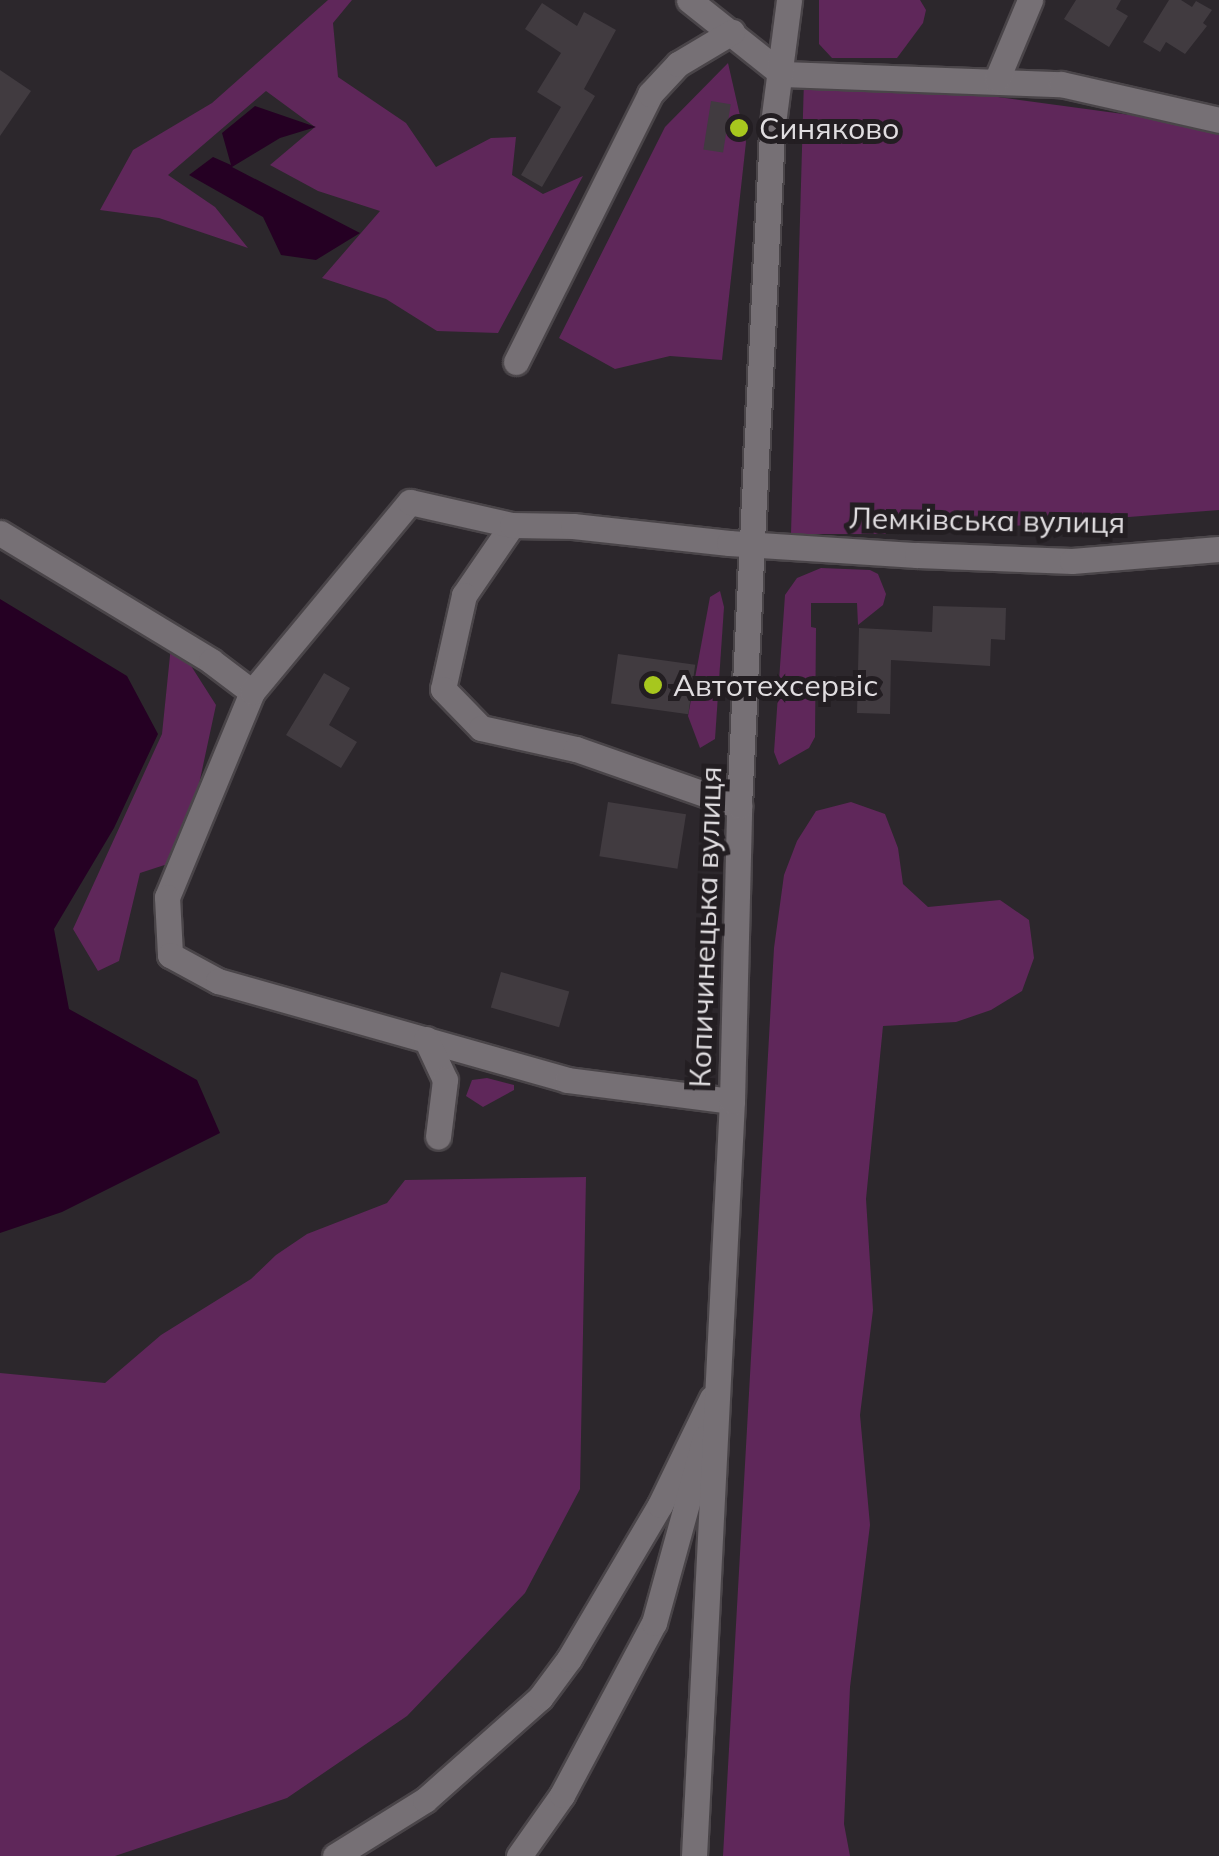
<!DOCTYPE html>
<html>
<head>
<meta charset="utf-8">
<style>
  body { margin:0 }
  #map { position:relative; width:1219px; height:1856px; overflow:hidden; background:#2c272c; font-family:Mulish,sans-serif }
  div>[style] { position:absolute }
  .green>* { inset:0; background:#5f275a }
  .water>* { inset:0; background:#250023 }
  .building>* { inset:0; background:#413b40; transform-origin:0 0 }
  .roads { filter:drop-shadow(2px 0 #4a4549) drop-shadow(-2px 0 #4a4549) drop-shadow(0 2px #4a4549) drop-shadow(0 -2px #4a4549) }
  .street>* { height:25px; margin:-12.5px; padding:0 12.5px; transform-origin:12.5px; border-radius:12.5px; background:#767075 }
  .secondary>* { height:25px; margin:-12.5px; padding:0 12.5px; transform-origin:12.5px; border-radius:12.5px; background:#767075 }
  .dots>* { width:28px; height:28px; translate:-50% -50%; box-sizing:border-box; border:5px solid #231e22; border-radius:50% }
  span { translate:-50% -50%; white-space:nowrap; text-align:center; line-height:1.15; -webkit-text-stroke:10px #231e22; paint-order:stroke }
  .poi-label { font-size:30px; color:#e0dde0 }
  .left { translate:0 -50%; text-align:left }
  .street-label { font-size:30px; color:#e0dde0 }
</style>
</head>
<body>
<div id="map">
  <div class="green">
    <div style="clip-path:polygon(328px 0,352px 0,333px 23px,338px 77px,406px 123px,436px 167px,491px 138px,516px 137px,512px 175px,543px 194px,583px 176px,498px 333px,437px 331px,386px 299px,322px 278px,380px 211px,318px 191px,270px 165px,315px 127px,266px 91px,168px 175px,215px 207px,248px 248px,159px 218px,100px 210px,133px 150px,212px 103px)"></div>
    <div style="clip-path:polygon(819px 0,920px 0,926px 10px,923px 23px,897px 58px,832px 58px,819px 44px)"></div>
    <div style="clip-path:polygon(728px 63px,746px 142px,722px 360px,670px 356px,615px 369px,559px 338px,665px 127px)"></div>
    <div style="clip-path:polygon(804px 79px,925px 87px,1219px 127px,1219px 510px,910px 534px,791px 534px)"></div>
    <div style="clip-path:polygon(821px 568px,870px 570px,878px 574px,886px 594px,883px 605px,858px 625px,857px 603px,811px 603px,811px 627px,816px 628px,815px 737px,809px 748px,779px 765px,774px 752px,785px 595px,797px 578px)"></div>
    <div style="clip-path:polygon(720px 591px,724px 607px,715px 739px,700px 748px,688px 716px,710px 597px)"></div>
    <div style="clip-path:polygon(172px 636px,216px 705px,183px 859px,140px 873px,119px 961px,98px 971px,73px 929px,162px 734px)"></div>
    <div style="clip-path:polygon(851px 802px,885px 814px,898px 848px,903px 884px,928px 907px,1000px 900px,1029px 920px,1034px 958px,1022px 991px,991px 1010px,956px 1022px,883px 1026px,866px 1199px,873px 1310px,860px 1415px,870px 1525px,850px 1687px,844px 1824px,850px 1856px,723px 1856px,774px 948px,784px 875px,797px 841px,816px 811px)"></div>
    <div style="clip-path:polygon(487px 1078px,514px 1085px,514px 1090px,483px 1107px,466px 1096px,472px 1080px)"></div>
    <div style="clip-path:polygon(586px 1177px,580px 1489px,525px 1593px,407px 1716px,287px 1798px,115px 1856px,0 1856px,0 1373px,105px 1383px,161px 1335px,251px 1279px,276px 1255px,307px 1234px,387px 1203px,405px 1180px)"></div>
  </div>
  <div class="water">
    <div style="clip-path:polygon(255px 106px,316px 127px,280px 138px,232px 167px,360px 233px,316px 260px,281px 255px,263px 217px,189px 175px,213px 157px,231px 165px,222px 133px)"></div>
    <div style="clip-path:polygon(0 599px,127px 676px,158px 734px,114px 828px,54px 929px,69px 1009px,197px 1080px,220px 1133px,62px 1212px,0 1233px)"></div>
  </div>
  <div class="building">
    <div style="clip-path:polygon(1076px 0,1121px 0,1116px 9px,1128px 16px,1109px 47px,1064px 19px)"></div>
    <div style="clip-path:polygon(1169px 0,1181px 0,1192px 7px,1196px 1px,1212px 10px,1203px 23px,1207px 26px,1185px 54px,1166px 42px,1160px 52px,1143px 42px)"></div>
    <div style="clip-path:polygon(542px 3px,577px 26px,584px 12px,616px 30px,584px 89px,595px 96px,542px 187px,521px 175px,561px 107px,537px 92px,561px 53px,525px 29px)"></div>
    <div style="clip-path:polygon(0 70px,31px 91px,0 136px)"></div>
    <div style="left:711px;top:101px;width:20px;height:49px;rotate:9deg"></div>
    <div style="clip-path:polygon(933px 606px,1006px 608px,1005px 640px,991px 639px,990px 666px,891px 660px,890px 714px,857px 713px,859px 628px,932px 632px)"></div>
    <div style="left:618px;top:654px;width:78px;height:50px;rotate:8deg"></div>
    <div style="clip-path:polygon(324px 673px,350px 688px,329px 725px,357px 742px,341px 768px,286px 735px)"></div>
    <div style="left:608px;top:802px;width:79px;height:55px;rotate:9deg"></div>
    <div style="left:501px;top:972px;width:71px;height:37px;rotate:16deg"></div>
  </div>
  <div class="roads">
    <div class="street">
      <div style="left:689px;top:0;width:119px;rotate:38.5deg"></div>
      <div style="left:782px;top:74px;width:279px;rotate:2.1deg"></div>
      <div style="left:1061px;top:84px;width:162px;rotate:12.8deg"></div>
      <div style="left:997px;top:79px;width:86px;rotate:-67.3deg"></div>
      <div style="left:516px;top:362px;width:300px;rotate:-63.4deg"></div>
      <div style="left:650px;top:94px;width:41px;rotate:-47deg"></div>
      <div style="left:678px;top:64px;width:63px;rotate:-30.7deg"></div>
      <div style="left:512px;top:525px;width:85px;rotate:124.4deg"></div>
      <div style="left:464px;top:595px;width:96px;rotate:102.6deg"></div>
      <div style="left:443px;top:689px;width:54px;rotate:45.7deg"></div>
      <div style="left:481px;top:728px;width:97px;rotate:12.5deg"></div>
      <div style="left:576px;top:749px;width:173px;rotate:19.3deg"></div>
      <div style="left:0;top:533px;width:247px;rotate:31.2deg"></div>
      <div style="left:211px;top:661px;width:51px;rotate:37.1deg"></div>
      <div style="left:252px;top:692px;width:222px;rotate:112.5deg"></div>
      <div style="left:167px;top:897px;width:58px;rotate:87deg"></div>
      <div style="left:170px;top:955px;width:55px;rotate:28.4deg"></div>
      <div style="left:218px;top:981px;width:363px;rotate:15.8deg"></div>
      <div style="left:567px;top:1080px;width:166px;rotate:7.3deg"></div>
      <div style="left:252px;top:692px;width:247px;rotate:-50.3deg"></div>
      <div style="left:410px;top:502px;width:105px;rotate:12.7deg"></div>
      <div style="left:512px;top:525px;width:61px;rotate:0.9deg"></div>
      <div style="left:573px;top:526px;width:157px;rotate:6.2deg"></div>
      <div style="left:729px;top:543px;width:188px;rotate:3.7deg"></div>
      <div style="left:917px;top:555px;width:155px;rotate:2.2deg"></div>
      <div style="left:1072px;top:561px;width:147px;rotate:-4.7deg"></div>
      <div style="left:426px;top:1039px;width:45px;rotate:65.1deg"></div>
      <div style="left:445px;top:1080px;width:57px;rotate:97deg"></div>
    </div>
    <div class="secondary">
      <div style="left:335px;top:1856px;width:106px;rotate:-31.9deg"></div>
      <div style="left:425px;top:1800px;width:154px;rotate:-41.6deg"></div>
      <div style="left:540px;top:1698px;width:49px;rotate:-53.4deg"></div>
      <div style="left:569px;top:1659px;width:179px;rotate:-59.4deg"></div>
      <div style="left:660px;top:1505px;width:119px;rotate:-64.1deg"></div>
      <div style="left:519px;top:1856px;width:75px;rotate:-54.8deg"></div>
      <div style="left:562px;top:1795px;width:195px;rotate:-61.9deg"></div>
      <div style="left:654px;top:1623px;width:192px;rotate:-74.6deg"></div>
      <div style="left:694px;top:1856px;width:756px;rotate:-87.12deg"></div>
      <div style="left:732px;top:1101px;width:295px;rotate:-88.6deg"></div>
      <div style="left:739px;top:806px;width:676px;rotate:-87.2deg"></div>
      <div style="left:772px;top:131px;width:132px;rotate:-82.6deg"></div>
    </div>
  </div>
  <div class="dots">
    <div style="left:739px;top:128px;background:#a7c71e"></div>
    <div style="left:653px;top:685px;background:#a7c71e"></div>
  </div>
  <div class="poi-label">
    <span class="left" style="left:759px;top:128px">Синяково</span>
    <span class="left" style="left:673px;top:685px">Автотехсервіс</span>
  </div>
  <div class="street-label">
    <span style="left:987px;top:520px;rotate:1deg">Лемківська вулиця</span>
    <span style="left:705px;top:927px;rotate:-88deg">Копичинецька вулиця</span>
  </div>
</div>
</body>
</html>
